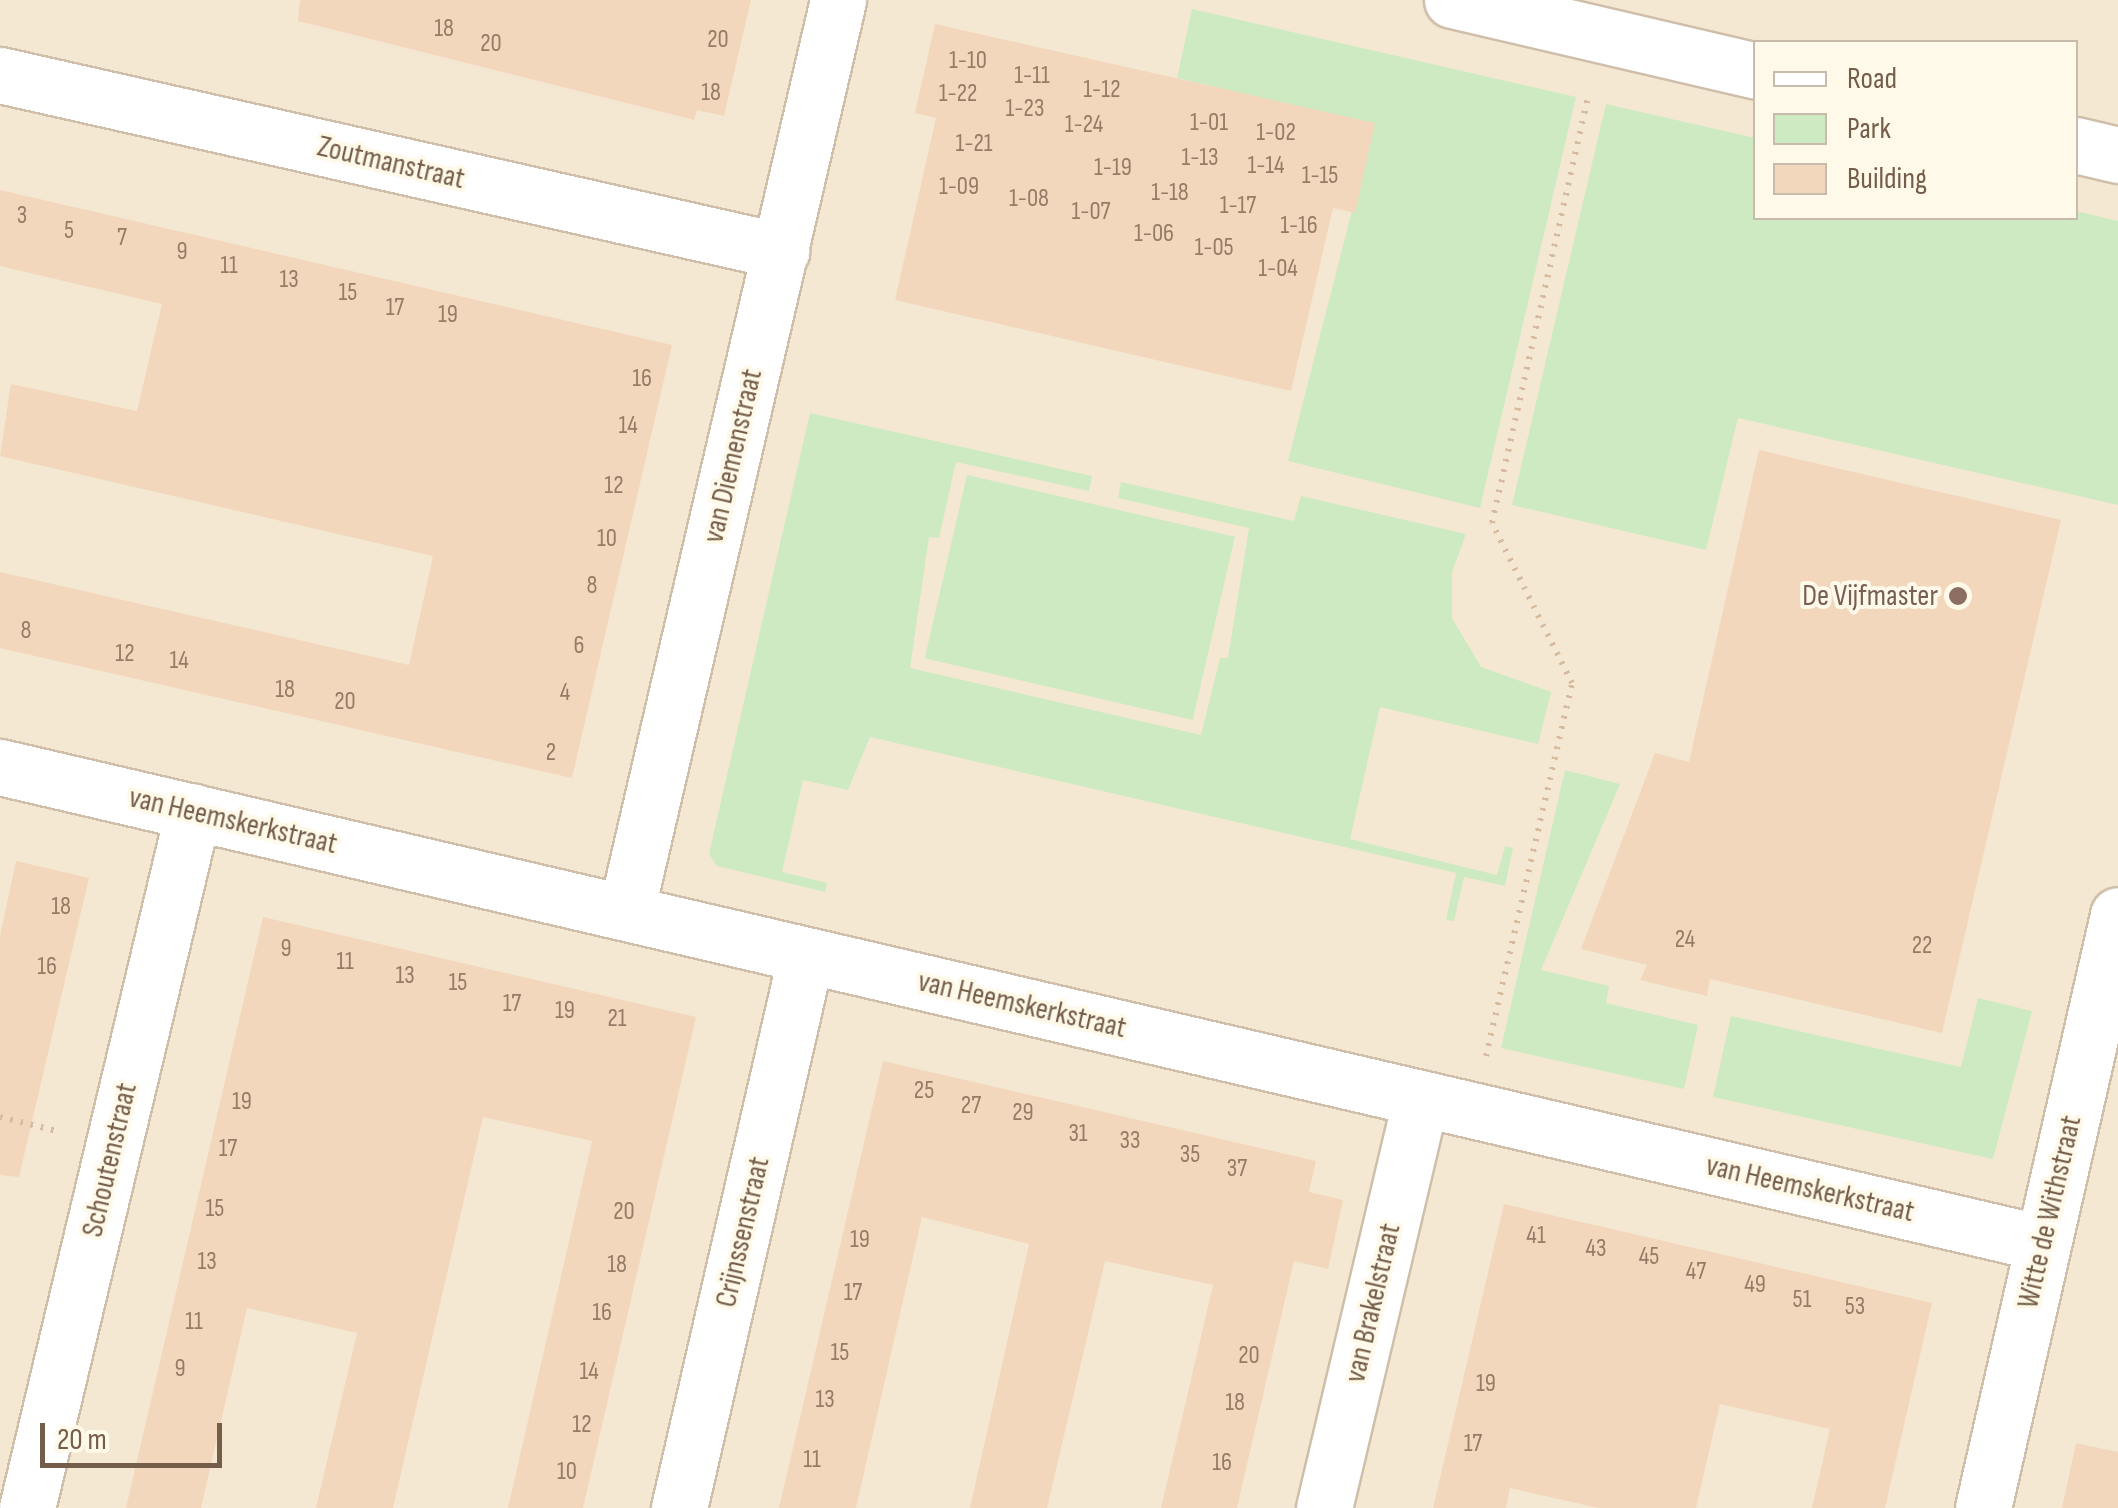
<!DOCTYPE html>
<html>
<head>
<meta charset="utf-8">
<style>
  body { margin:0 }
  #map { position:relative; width:2118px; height:1508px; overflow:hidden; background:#fcf6e4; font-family:"Sofia Sans Condensed",sans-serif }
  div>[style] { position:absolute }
  .residential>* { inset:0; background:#f4e8d2 }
  .green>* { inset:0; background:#ceeac2; transform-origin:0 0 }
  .building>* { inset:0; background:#f2d7bc }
  .path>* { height:6px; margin-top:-3px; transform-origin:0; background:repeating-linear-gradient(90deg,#d7bb9f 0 2.5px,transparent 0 10.5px) }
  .roads { filter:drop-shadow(2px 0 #cebeaa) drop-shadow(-2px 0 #cebeaa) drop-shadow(0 2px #cebeaa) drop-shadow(0 -2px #cebeaa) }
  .street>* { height:55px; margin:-27.5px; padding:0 27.5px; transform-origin:27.5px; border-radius:27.5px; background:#fff }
  .dots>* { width:28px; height:28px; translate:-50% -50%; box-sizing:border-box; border:5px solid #fff9ea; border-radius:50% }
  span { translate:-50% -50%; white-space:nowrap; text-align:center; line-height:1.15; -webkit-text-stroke:8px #fff9ea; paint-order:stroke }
  .number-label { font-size:25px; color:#947c66 }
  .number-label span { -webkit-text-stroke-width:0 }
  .street-label { font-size:30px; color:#755e49 }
  .education-label { font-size:30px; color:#785e54 }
  .right { translate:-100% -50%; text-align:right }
  .legend { position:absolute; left:1753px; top:40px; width:325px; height:180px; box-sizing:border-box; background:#fff9ea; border:2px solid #c8bbaa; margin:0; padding:12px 18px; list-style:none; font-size:30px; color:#755e49 }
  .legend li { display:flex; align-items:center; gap:20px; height:50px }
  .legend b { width:50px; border:2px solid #c8bbaa }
  .scale { position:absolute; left:40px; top:1423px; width:182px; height:45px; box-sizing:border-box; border:5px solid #755e49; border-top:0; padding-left:12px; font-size:30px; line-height:35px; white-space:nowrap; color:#755e49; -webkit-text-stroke:8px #fff9ea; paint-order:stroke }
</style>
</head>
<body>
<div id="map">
  <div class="residential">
    <div style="clip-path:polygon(evenodd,0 0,2118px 0,2118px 1508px,0 1508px,0 0,1756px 42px,2076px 42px,2076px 218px,1756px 218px,1756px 42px)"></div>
  </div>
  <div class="green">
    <div style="clip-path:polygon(1192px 9px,1576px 97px,1480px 508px,1288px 461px,1374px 124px,1177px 78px)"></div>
    <div style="clip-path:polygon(1606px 104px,1755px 138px,1756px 218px,2076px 211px,2118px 221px,2118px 505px,1738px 418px,1706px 550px,1512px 505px)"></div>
    <div style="clip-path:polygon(810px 413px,1092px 476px,1089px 491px,956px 462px,939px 538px,929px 537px,910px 668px,1201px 735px,1220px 658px,1228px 658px,1249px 528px,1118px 498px,1121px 482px,1294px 521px,1301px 496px,1466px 534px,1452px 572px,1452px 618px,1481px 667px,1551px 692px,1538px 744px,1380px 707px,1350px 839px,1497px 875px,1505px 846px,1513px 848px,1505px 886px,1464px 877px,1454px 921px,1446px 920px,1456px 873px,870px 737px,848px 790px,803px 780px,782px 872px,827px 883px,825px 892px,717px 866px,709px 854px)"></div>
    <div style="left:967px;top:475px;width:275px;height:188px;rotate:13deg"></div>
    <div style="clip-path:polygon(1565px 770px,1620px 784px,1541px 970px,1609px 986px,1606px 1003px,1698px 1025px,1684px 1089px,1501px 1048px)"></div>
    <div style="clip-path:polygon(1978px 998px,2032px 1011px,1993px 1159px,1713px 1097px,1731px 1016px,1961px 1067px)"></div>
  </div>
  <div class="building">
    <div style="clip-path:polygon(300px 0,751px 0,724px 116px,697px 110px,694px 120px,298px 21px)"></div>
    <div style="clip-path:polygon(935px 24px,1375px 123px,1355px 213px,1333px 208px,1291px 391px,895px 300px,936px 118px,915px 113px)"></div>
    <div style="clip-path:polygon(0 190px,672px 345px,572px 778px,0 648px,0 572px,409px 665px,433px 556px,0 456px,11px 384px,137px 411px,162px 304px,0 266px)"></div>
    <div style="clip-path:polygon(1759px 450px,2061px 520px,1942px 1033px,1710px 979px,1707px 996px,1640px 980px,1647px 965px,1581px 949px,1655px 753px,1689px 762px)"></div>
    <div style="clip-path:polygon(16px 861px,89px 878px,19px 1177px,0 1175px,0 936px)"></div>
    <div style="clip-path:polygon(263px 917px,696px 1017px,583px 1508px,508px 1508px,592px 1141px,483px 1117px,393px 1508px,316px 1508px,357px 1333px,247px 1308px,201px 1508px,126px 1508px)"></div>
    <div style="clip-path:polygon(883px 1061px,1316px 1161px,1309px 1192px,1343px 1200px,1328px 1269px,1294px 1261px,1237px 1508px,1161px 1508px,1213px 1285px,1105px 1261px,1047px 1508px,970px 1508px,1029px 1244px,922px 1217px,856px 1508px,779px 1508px)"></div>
    <div style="clip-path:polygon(1504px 1204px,1932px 1303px,1885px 1508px,1812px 1508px,1830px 1429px,1720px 1404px,1696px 1508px,1598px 1508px,1510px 1488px,1506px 1508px,1433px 1508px)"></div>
    <div style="clip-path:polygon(2076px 1443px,2118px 1452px,2118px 1508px,2062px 1508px)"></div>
  </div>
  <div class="path">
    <div style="left:1486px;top:1056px;width:383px;rotate:-77deg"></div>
    <div style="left:1572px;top:683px;width:179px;rotate:-116.6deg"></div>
    <div style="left:1492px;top:523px;width:441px;rotate:-77.3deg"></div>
    <div style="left:0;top:1117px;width:59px;rotate:13.8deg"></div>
  </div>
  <div class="roads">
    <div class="street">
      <div style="left:1452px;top:0;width:312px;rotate:13.1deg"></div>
      <div style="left:0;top:75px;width:801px;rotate:12.7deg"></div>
      <div style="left:2076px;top:145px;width:43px;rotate:13.4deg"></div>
      <div style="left:0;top:767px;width:2098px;rotate:13.12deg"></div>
      <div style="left:626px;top:912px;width:936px;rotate:-76.91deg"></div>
      <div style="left:27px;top:1508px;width:716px;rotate:-76.59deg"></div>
      <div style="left:679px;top:1508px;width:567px;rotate:-77.07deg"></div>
      <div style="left:1324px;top:1508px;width:421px;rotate:-76.7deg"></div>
      <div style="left:1983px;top:1508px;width:608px;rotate:-77.17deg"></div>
    </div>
  </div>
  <div class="dots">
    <div style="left:1958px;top:596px;background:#8d6e63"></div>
  </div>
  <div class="number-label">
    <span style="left:444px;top:29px">18</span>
    <span style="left:718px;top:40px">20</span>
    <span style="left:491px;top:44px">20</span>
    <span style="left:968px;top:61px">1-10</span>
    <span style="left:1032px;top:76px">1-11</span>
    <span style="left:1102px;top:90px">1-12</span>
    <span style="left:711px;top:93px">18</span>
    <span style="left:958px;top:94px">1-22</span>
    <span style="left:1025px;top:109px">1-23</span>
    <span style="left:1209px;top:123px">1-01</span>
    <span style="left:1084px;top:125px">1-24</span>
    <span style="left:1276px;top:133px">1-02</span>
    <span style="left:974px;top:144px">1-21</span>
    <span style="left:1200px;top:158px">1-13</span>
    <span style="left:1266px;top:166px">1-14</span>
    <span style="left:1113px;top:168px">1-19</span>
    <span style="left:1320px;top:176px">1-15</span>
    <span style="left:959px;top:187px">1-09</span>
    <span style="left:1170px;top:193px">1-18</span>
    <span style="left:1029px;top:199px">1-08</span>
    <span style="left:1238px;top:206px">1-17</span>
    <span style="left:1091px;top:212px">1-07</span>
    <span style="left:22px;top:216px">3</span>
    <span style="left:1299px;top:226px">1-16</span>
    <span style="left:69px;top:231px">5</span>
    <span style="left:1154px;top:234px">1-06</span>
    <span style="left:122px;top:238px">7</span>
    <span style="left:1214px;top:248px">1-05</span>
    <span style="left:182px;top:252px">9</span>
    <span style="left:229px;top:266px">11</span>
    <span style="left:1278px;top:269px">1-04</span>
    <span style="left:289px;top:280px">13</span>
    <span style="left:348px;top:293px">15</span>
    <span style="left:395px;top:308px">17</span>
    <span style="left:448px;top:315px">19</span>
    <span style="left:642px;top:379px">16</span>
    <span style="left:628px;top:426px">14</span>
    <span style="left:614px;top:486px">12</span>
    <span style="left:607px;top:539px">10</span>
    <span style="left:592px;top:586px">8</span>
    <span style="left:26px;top:631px">8</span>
    <span style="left:579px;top:646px">6</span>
    <span style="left:125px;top:654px">12</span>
    <span style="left:179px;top:661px">14</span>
    <span style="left:285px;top:690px">18</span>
    <span style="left:565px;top:693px">4</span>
    <span style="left:345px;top:702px">20</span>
    <span style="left:551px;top:753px">2</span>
    <span style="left:61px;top:907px">18</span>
    <span style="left:1685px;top:940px">24</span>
    <span style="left:1922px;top:946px">22</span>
    <span style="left:286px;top:949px">9</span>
    <span style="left:345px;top:962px">11</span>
    <span style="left:47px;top:967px">16</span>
    <span style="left:405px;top:976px">13</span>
    <span style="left:458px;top:983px">15</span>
    <span style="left:512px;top:1004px">17</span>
    <span style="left:565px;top:1011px">19</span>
    <span style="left:617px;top:1019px">21</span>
    <span style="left:924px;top:1091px">25</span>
    <span style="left:242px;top:1102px">19</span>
    <span style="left:971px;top:1106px">27</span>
    <span style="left:1023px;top:1113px">29</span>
    <span style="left:1078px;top:1134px">31</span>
    <span style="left:1130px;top:1141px">33</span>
    <span style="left:228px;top:1149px">17</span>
    <span style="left:1190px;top:1155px">35</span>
    <span style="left:1237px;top:1169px">37</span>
    <span style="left:215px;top:1209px">15</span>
    <span style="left:624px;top:1212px">20</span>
    <span style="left:1536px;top:1236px">41</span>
    <span style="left:860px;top:1240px">19</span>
    <span style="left:1596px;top:1249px">43</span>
    <span style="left:1649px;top:1257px">45</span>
    <span style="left:207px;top:1262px">13</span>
    <span style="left:617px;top:1265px">18</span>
    <span style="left:1696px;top:1272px">47</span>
    <span style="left:1755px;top:1285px">49</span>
    <span style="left:853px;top:1293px">17</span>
    <span style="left:1802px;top:1300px">51</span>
    <span style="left:1855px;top:1307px">53</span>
    <span style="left:602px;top:1313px">16</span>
    <span style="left:194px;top:1322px">11</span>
    <span style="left:840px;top:1353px">15</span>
    <span style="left:1249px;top:1356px">20</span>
    <span style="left:180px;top:1369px">9</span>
    <span style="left:589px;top:1372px">14</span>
    <span style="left:1486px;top:1384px">19</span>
    <span style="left:825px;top:1400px">13</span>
    <span style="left:1235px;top:1403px">18</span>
    <span style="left:582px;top:1425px">12</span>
    <span style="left:1473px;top:1444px">17</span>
    <span style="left:812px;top:1460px">11</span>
    <span style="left:1222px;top:1463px">16</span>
    <span style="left:567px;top:1472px">10</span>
  </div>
  <div class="street-label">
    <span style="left:391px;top:163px;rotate:13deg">Zoutmanstraat</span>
    <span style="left:733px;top:456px;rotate:-77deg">van Diemenstraat</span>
    <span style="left:233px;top:821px;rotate:13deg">van Heemskerkstraat</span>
    <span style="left:1022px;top:1005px;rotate:13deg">van Heemskerkstraat</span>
    <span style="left:110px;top:1160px;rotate:-77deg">Schoutenstraat</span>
    <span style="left:1810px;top:1189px;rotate:13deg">van Heemskerkstraat</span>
    <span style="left:2050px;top:1212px;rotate:-77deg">Witte de Withstraat</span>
    <span style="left:743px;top:1232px;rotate:-77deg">Crijnssenstraat</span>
    <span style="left:1373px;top:1303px;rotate:-77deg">van Brakelstraat</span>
  </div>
  <div class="education-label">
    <span class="right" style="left:1938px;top:596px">De Vijfmaster</span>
  </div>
  <ul class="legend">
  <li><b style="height:12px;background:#fff"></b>Road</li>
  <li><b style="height:28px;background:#ceeac2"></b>Park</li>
  <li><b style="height:28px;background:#f2d7bc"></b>Building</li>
  </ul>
  <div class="scale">20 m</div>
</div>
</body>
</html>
